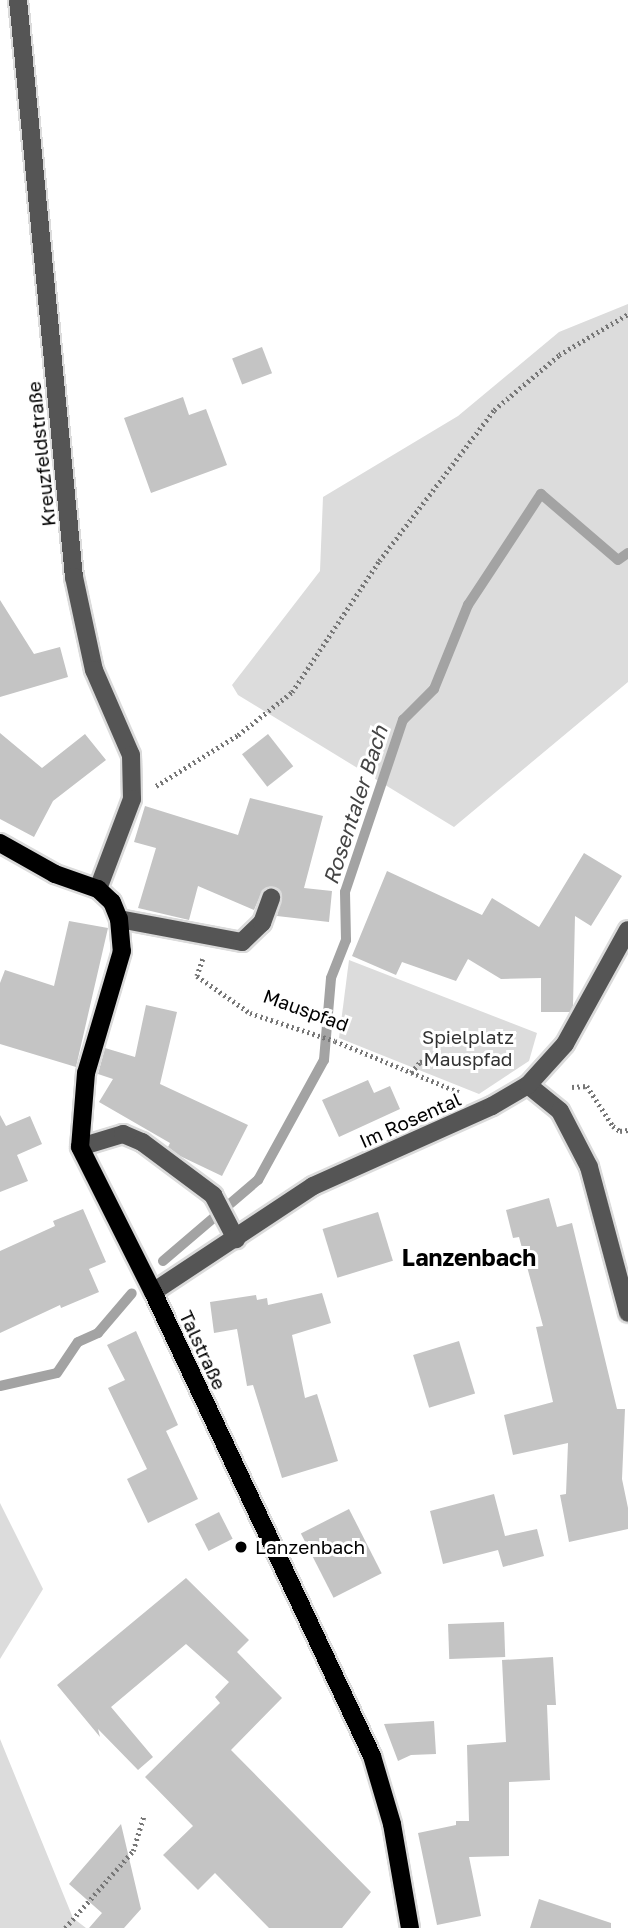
<!DOCTYPE html>
<html>
<head>
<meta charset="utf-8">
<style>
  body { margin:0 }
  #map { position:relative; width:628px; height:1928px; overflow:hidden; background:#fff; font-family:"Golos Text",sans-serif }
  div>[style] { position:absolute }
  .green>* { inset:0; background:#dcdcdc }
  .stream>* { height:10px; margin:-5px; padding:0 5px; transform-origin:5px; border-radius:5px; background:#a3a3a3 }
  .building>* { inset:0; background:#c4c4c4; transform-origin:0 0 }
  .path>* { height:4.5px; margin-top:-2.25px; transform-origin:0; background:repeating-linear-gradient(90deg,#777 0 2px,transparent 0 5.5px) }
  .roads { filter:drop-shadow(2px 0 #dbdbdb) drop-shadow(-2px 0 #dbdbdb) drop-shadow(0 2px #dbdbdb) drop-shadow(0 -2px #dbdbdb) }
  .minor>* { height:18px; margin:-9px; padding:0 9px; transform-origin:9px; border-radius:9px; background:#555 }
  .major>* { height:18px; margin:-9px; padding:0 9px; transform-origin:9px; border-radius:9px; background:#000 }
  .dots>* { width:19px; height:19px; translate:-50% -50%; box-sizing:border-box; border:4px solid #fff; border-radius:50% }
  span { translate:-50% -50%; white-space:nowrap; text-align:center; line-height:1.15; -webkit-text-stroke:6px #fff; paint-order:stroke }
  .street-label { font-size:19px; color:#000 }
  .park-label { font-size:19px; color:#333 }
  .poi-label { font-size:19px; color:#000 }
  .left { translate:0 -50%; text-align:left }
  .water-label { font-size:21px; color:#444; font-style:italic }
  .quarter-label { font-size:23px; color:#000; font-weight:700 }
</style>
</head>
<body>
<div id="map">
  <div class="green">
    <div style="clip-path:polygon(628px 304px,628px 682px,454px 827px,238px 695px,232px 685px,320px 571px,323px 497px,458px 416px,559px 332px)"></div>
    <div style="clip-path:polygon(349px 960px,537px 1033px,529px 1061px,479px 1094px,339px 1038px)"></div>
    <div style="clip-path:polygon(0 1503px,43px 1589px,0 1659px)"></div>
    <div style="clip-path:polygon(0 1739px,73px 1918px,86px 1928px,0 1928px)"></div>
  </div>
  <div class="stream">
    <div style="left:163px;top:1261px;width:125px;rotate:-40.5deg"></div>
    <div style="left:258px;top:1180px;width:137px;rotate:-61.2deg"></div>
    <div style="left:324px;top:1060px;width:82px;rotate:-85.1deg"></div>
    <div style="left:331px;top:978px;width:41px;rotate:-68.5deg"></div>
    <div style="left:346px;top:940px;width:48px;rotate:-91.2deg"></div>
    <div style="left:345px;top:892px;width:182px;rotate:-71.4deg"></div>
    <div style="left:403px;top:720px;width:44px;rotate:-45deg"></div>
    <div style="left:434px;top:689px;width:91px;rotate:-68deg"></div>
    <div style="left:468px;top:605px;width:133px;rotate:-56.7deg"></div>
    <div style="left:541px;top:494px;width:101px;rotate:40.6deg"></div>
    <div style="left:618px;top:560px;width:12px;rotate:-35deg"></div>
    <div style="left:0;top:1386px;width:58px;rotate:-12.8deg"></div>
    <div style="left:57px;top:1373px;width:37px;rotate:-56deg"></div>
    <div style="left:78px;top:1342px;width:22px;rotate:-24deg"></div>
    <div style="left:98px;top:1333px;width:52px;rotate:-49.6deg"></div>
  </div>
  <div class="building">
    <div style="left:262px;top:347px;width:28px;height:32px;rotate:69deg"></div>
    <div style="clip-path:polygon(183px 397px,189px 415px,206px 409px,227px 465px,151px 493px,124px 418px)"></div>
    <div style="clip-path:polygon(0 600px,34px 654px,60px 647px,68px 677px,0 697px)"></div>
    <div style="clip-path:polygon(0 733px,42px 768px,85px 734px,106px 760px,53px 801px,34px 837px,0 819px)"></div>
    <div style="left:268px;top:734px;width:41px;height:33px;rotate:52deg"></div>
    <div style="clip-path:polygon(250px 798px,323px 816px,304px 888px,332px 891px,329px 922px,277px 916px,282px 895px,279px 890px,270px 887px,261px 894px,254px 910px,198px 886px,189px 920px,138px 908px,156px 848px,134px 842px,145px 806px,238px 835px)"></div>
    <div style="clip-path:polygon(584px 853px,622px 876px,591px 926px,575px 916px,573px 1006px,570px 1012px,541px 1012px,541px 978px,501px 979px,468px 959px,456px 981px,402px 962px,396px 975px,352px 956px,387px 871px,482px 915px,492px 898px,539px 927px)"></div>
    <div style="clip-path:polygon(69px 921px,108px 928px,76px 1067px,0 1044px,0 983px,5px 970px,54px 986px)"></div>
    <div style="clip-path:polygon(146px 1005px,177px 1012px,160px 1084px,248px 1125px,222px 1176px,180px 1156px,168px 1147px,170px 1143px,99px 1102px,113px 1079px,98px 1074px,105px 1048px,135px 1057px)"></div>
    <div style="clip-path:polygon(368px 1080px,374px 1093px,390px 1086px,400px 1109px,339px 1137px,322px 1100px)"></div>
    <div style="clip-path:polygon(0 1115px,6px 1126px,30px 1116px,42px 1144px,17px 1155px,28px 1181px,0 1192px)"></div>
    <div style="clip-path:polygon(549px 1198px,557px 1227px,572px 1223px,617px 1409px,625px 1409px,622px 1479px,628px 1508px,628px 1529px,569px 1542px,560px 1495px,566px 1494px,568px 1443px,513px 1455px,504px 1415px,553px 1402px,536px 1327px,543px 1326px,519px 1237px,513px 1238px,506px 1210px)"></div>
    <div style="clip-path:polygon(83px 1209px,106px 1262px,89px 1269px,99px 1292px,61px 1308px,60px 1305px,0 1333px,0 1251px,55px 1226px,53px 1221px)"></div>
    <div style="left:378px;top:1212px;width:51px;height:58px;rotate:73deg"></div>
    <div style="clip-path:polygon(322px 1293px,331px 1323px,292px 1335px,305px 1398px,317px 1394px,338px 1461px,282px 1478px,253px 1385px,247px 1386px,237px 1329px,214px 1333px,210px 1302px,256px 1295px,257px 1300px,267px 1298px,268px 1305px)"></div>
    <div style="clip-path:polygon(136px 1331px,178px 1425px,166px 1431px,198px 1499px,148px 1523px,127px 1479px,147px 1469px,108px 1388px,125px 1380px,107px 1345px)"></div>
    <div style="left:459px;top:1341px;width:55px;height:48px;rotate:73deg"></div>
    <div style="clip-path:polygon(494px 1494px,505px 1536px,537px 1529px,544px 1556px,503px 1567px,498px 1550px,443px 1564px,430px 1511px)"></div>
    <div style="left:349px;top:1509px;width:72px;height:54px;rotate:63deg"></div>
    <div style="left:219px;top:1512px;width:30px;height:27px;rotate:63deg"></div>
    <div style="clip-path:polygon(186px 1578px,249px 1640px,237px 1652px,282px 1698px,231px 1750px,371px 1892px,342px 1928px,269px 1928px,215px 1873px,198px 1890px,163px 1855px,193px 1826px,145px 1777px,220px 1703px,215px 1697px,229px 1682px,186px 1644px,111px 1707px,153px 1757px,138px 1770px,98px 1729px,100px 1737px,57px 1685px)"></div>
    <div style="left:504px;top:1622px;width:35px;height:56px;rotate:88deg"></div>
    <div style="clip-path:polygon(553px 1657px,556px 1705px,547px 1705px,550px 1780px,509px 1782px,509px 1856px,469px 1857px,481px 1916px,437px 1925px,418px 1833px,456px 1825px,456px 1821px,469px 1821px,467px 1745px,506px 1742px,502px 1660px)"></div>
    <div style="clip-path:polygon(434px 1721px,436px 1754px,411px 1755px,398px 1761px,384px 1724px)"></div>
    <div style="clip-path:polygon(121px 1824px,141px 1909px,124px 1928px,89px 1928px,102px 1913px,69px 1884px)"></div>
    <div style="clip-path:polygon(539px 1899px,611px 1923px,611px 1928px,530px 1928px)"></div>
  </div>
  <div class="path">
    <div style="left:156px;top:786px;width:97px;rotate:-31.9deg"></div>
    <div style="left:238px;top:735px;width:69px;rotate:-38.5deg"></div>
    <div style="left:292px;top:692px;width:157px;rotate:-56.4deg"></div>
    <div style="left:379px;top:561px;width:190px;rotate:-52.7deg"></div>
    <div style="left:494px;top:410px;width:85px;rotate:-40.2deg"></div>
    <div style="left:559px;top:355px;width:80px;rotate:-30.7deg"></div>
    <div style="left:203px;top:959px;width:18px;rotate:109deg"></div>
    <div style="left:197px;top:976px;width:65px;rotate:34.9deg"></div>
    <div style="left:250px;top:1013px;width:89px;rotate:18.2deg"></div>
    <div style="left:335px;top:1041px;width:134px;rotate:22.4deg"></div>
    <div style="left:411px;top:1073px;width:14px;rotate:-51deg"></div>
    <div style="left:420px;top:1062px;width:15px;rotate:-16deg"></div>
    <div style="left:434px;top:1058px;width:19px;rotate:18deg"></div>
    <div style="left:572px;top:1087px;width:15px;rotate:-4deg"></div>
    <div style="left:587px;top:1086px;width:48px;rotate:57deg"></div>
    <div style="left:613px;top:1126px;width:9px;rotate:36deg"></div>
    <div style="left:620px;top:1131px;width:8px;rotate:-7deg"></div>
    <div style="left:65px;top:1928px;width:103px;rotate:-48.6deg"></div>
    <div style="left:133px;top:1851px;width:38px;rotate:-73deg"></div>
  </div>
  <div class="roads">
    <div class="minor">
      <div style="left:18px;top:0;width:580px;rotate:84.46deg"></div>
      <div style="left:74px;top:577px;width:95px;rotate:77.9deg"></div>
      <div style="left:94px;top:670px;width:93px;rotate:66.5deg"></div>
      <div style="left:131px;top:755px;width:44px;rotate:88.7deg"></div>
      <div style="left:132px;top:799px;width:96px;rotate:110.7deg"></div>
      <div style="left:119px;top:919px;width:125px;rotate:10.6deg"></div>
      <div style="left:242px;top:942px;width:28px;rotate:-44deg"></div>
      <div style="left:262px;top:923px;width:27px;rotate:-70deg"></div>
      <div style="left:528px;top:1085px;width:41px;rotate:39.1deg"></div>
      <div style="left:560px;top:1111px;width:63px;rotate:62.6deg"></div>
      <div style="left:589px;top:1167px;width:151px;rotate:75deg"></div>
      <div style="left:80px;top:1147px;width:45px;rotate:-16.8deg"></div>
      <div style="left:123px;top:1134px;width:21px;rotate:23deg"></div>
      <div style="left:142px;top:1142px;width:89px;rotate:36.7deg"></div>
      <div style="left:213px;top:1195px;width:50px;rotate:62.4deg"></div>
      <div style="left:153px;top:1292px;width:192px;rotate:-33.5deg"></div>
      <div style="left:313px;top:1186px;width:196px;rotate:-24.1deg"></div>
      <div style="left:492px;top:1106px;width:42px;rotate:-30.3deg"></div>
      <div style="left:528px;top:1085px;width:55px;rotate:-47.9deg"></div>
      <div style="left:565px;top:1044px;width:130px;rotate:-61.1deg"></div>
    </div>
    <div class="major">
      <div style="left:0;top:843px;width:63px;rotate:29.4deg"></div>
      <div style="left:55px;top:874px;width:46px;rotate:19.2deg"></div>
      <div style="left:98px;top:889px;width:19px;rotate:43deg"></div>
      <div style="left:112px;top:902px;width:18px;rotate:68deg"></div>
      <div style="left:119px;top:919px;width:32px;rotate:85deg"></div>
      <div style="left:122px;top:951px;width:127px;rotate:106.4deg"></div>
      <div style="left:86px;top:1073px;width:74px;rotate:94.6deg"></div>
      <div style="left:80px;top:1147px;width:162px;rotate:63.3deg"></div>
      <div style="left:153px;top:1292px;width:513px;rotate:64.73deg"></div>
      <div style="left:372px;top:1756px;width:71px;rotate:73.6deg"></div>
      <div style="left:392px;top:1824px;width:106px;rotate:80.2deg"></div>
    </div>
  </div>
  <div class="dots">
    <div style="left:241px;top:1547px;background:#000"></div>
  </div>
  <div class="street-label">
    <span style="left:41px;top:454px;rotate:-96deg">Kreuzfeldstraße</span>
    <span style="left:306px;top:1010px;rotate:20deg">Mauspfad</span>
    <span style="left:410px;top:1120px;rotate:-24deg">Im Rosental</span>
    <span style="left:203px;top:1350px;rotate:65deg">Talstraße</span>
  </div>
  <div class="park-label">
    <span style="left:468px;top:1048px">Spielplatz<br>Mauspfad</span>
  </div>
  <div class="poi-label">
    <span class="left" style="left:255px;top:1547px">Lanzenbach</span>
  </div>
  <div class="water-label">
    <span style="left:355px;top:805px;rotate:-72deg">Rosentaler Bach</span>
  </div>
  <div class="quarter-label">
    <span style="left:469px;top:1257px">Lanzenbach</span>
  </div>
</div>
</body>
</html>
